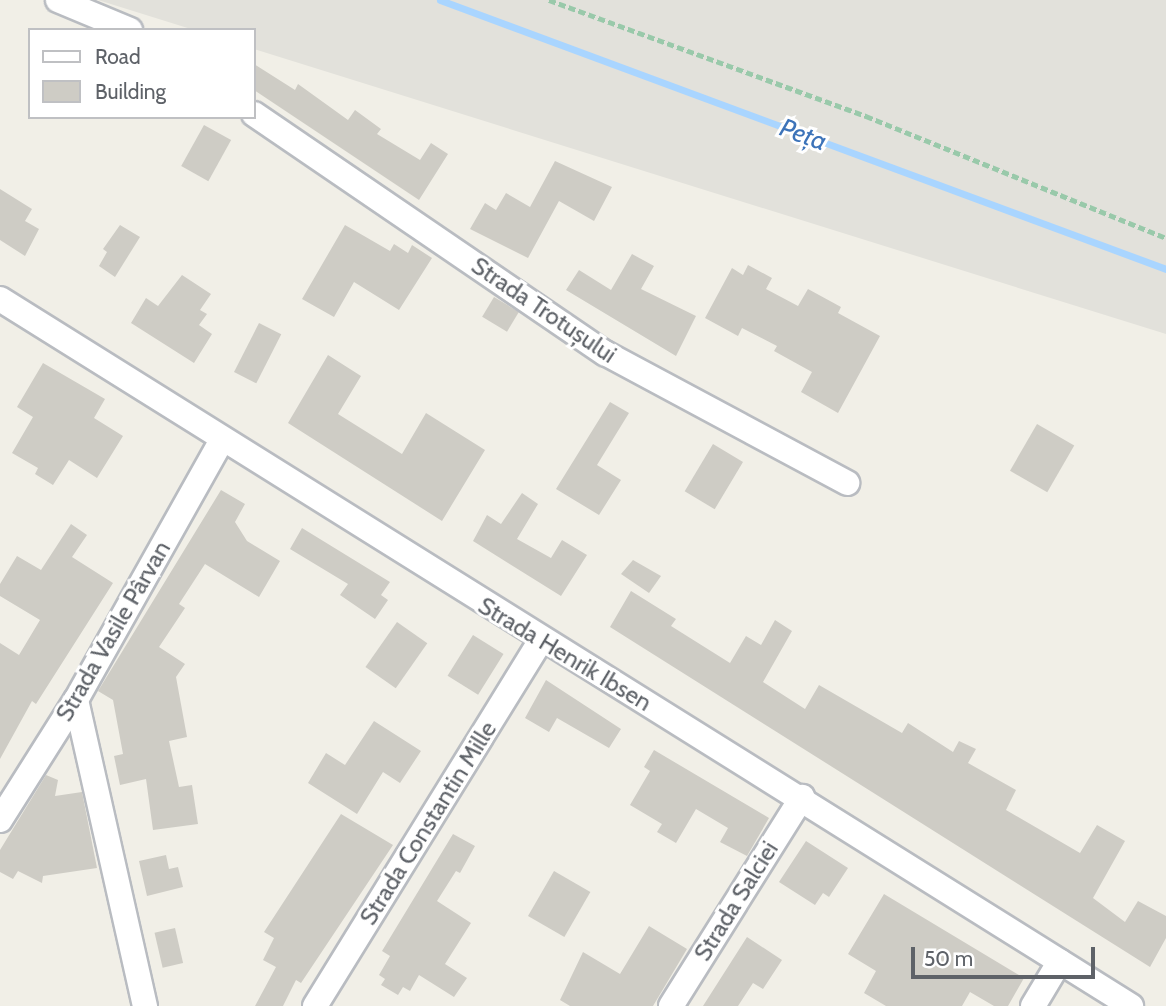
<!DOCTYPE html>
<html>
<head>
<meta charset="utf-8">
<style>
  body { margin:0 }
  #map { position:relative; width:1166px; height:1006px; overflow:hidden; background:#f1efe7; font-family:Cabin,sans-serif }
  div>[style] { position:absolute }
  .industrial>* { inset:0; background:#e2e1db }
  .stream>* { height:7px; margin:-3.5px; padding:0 3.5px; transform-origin:3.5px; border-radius:3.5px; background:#a9d5ff }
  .building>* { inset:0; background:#ceccc5; transform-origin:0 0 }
  .path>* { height:4.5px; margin-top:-2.25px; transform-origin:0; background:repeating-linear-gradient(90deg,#99c9aa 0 7px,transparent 0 10.5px) }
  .roads { filter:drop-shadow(2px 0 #b9bcc1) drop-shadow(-2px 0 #b9bcc1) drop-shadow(0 2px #b9bcc1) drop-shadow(0 -2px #b9bcc1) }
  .street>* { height:24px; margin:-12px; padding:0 12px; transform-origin:12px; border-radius:12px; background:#fff }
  span { translate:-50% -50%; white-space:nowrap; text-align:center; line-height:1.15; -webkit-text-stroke:6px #fff; paint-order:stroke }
  .street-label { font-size:24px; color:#5e6268 }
  .water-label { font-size:26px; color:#3c73b9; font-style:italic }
  .legend { position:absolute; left:28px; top:28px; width:228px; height:91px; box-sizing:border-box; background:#fff; border:2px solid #bfc0c3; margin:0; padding:9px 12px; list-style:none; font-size:21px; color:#5e6268 }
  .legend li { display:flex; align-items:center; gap:14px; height:35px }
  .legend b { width:35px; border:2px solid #bfc0c3 }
  .scale { position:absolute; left:911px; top:947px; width:184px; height:32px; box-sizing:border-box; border:4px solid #5e6268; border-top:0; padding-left:9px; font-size:21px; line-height:24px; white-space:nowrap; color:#5e6268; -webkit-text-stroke:5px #fff; paint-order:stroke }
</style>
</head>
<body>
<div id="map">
  <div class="industrial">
    <div style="clip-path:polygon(98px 0,1166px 0,1166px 334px,254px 49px,254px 30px,194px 30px)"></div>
  </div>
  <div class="stream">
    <div style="left:440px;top:0;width:774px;rotate:20.33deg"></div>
  </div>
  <div class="building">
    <div style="clip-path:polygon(254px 64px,295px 90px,298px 84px,348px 120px,355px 110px,381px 129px,377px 134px,420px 160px,431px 143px,448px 154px,419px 200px,254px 90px)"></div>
    <div style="left:204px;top:125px;width:31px;height:47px;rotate:29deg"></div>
    <div style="clip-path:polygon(555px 161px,612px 187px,594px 221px,559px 201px,528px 258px,470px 229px,485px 203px,496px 210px,506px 193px,530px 207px)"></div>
    <div style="clip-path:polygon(0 189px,32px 209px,25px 221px,39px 229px,25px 256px,0 240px)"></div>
    <div style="clip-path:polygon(120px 225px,140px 237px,115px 277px,99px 266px,107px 252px,103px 249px)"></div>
    <div style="clip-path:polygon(345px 225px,390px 251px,394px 244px,408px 253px,412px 245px,432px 258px,399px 310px,354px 282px,334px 317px,302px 299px)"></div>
    <div style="clip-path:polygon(632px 254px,654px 266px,641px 289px,696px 316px,676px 356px,566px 290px,579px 270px,611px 290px)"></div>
    <div style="clip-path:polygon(748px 265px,772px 278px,766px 289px,798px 306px,808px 289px,841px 307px,838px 313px,880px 336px,838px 413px,801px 392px,812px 372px,774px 351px,777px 346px,742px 328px,738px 336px,705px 318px,732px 268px,743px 275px)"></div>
    <div style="clip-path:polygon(182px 275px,211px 294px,200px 310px,207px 314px,199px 325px,212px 334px,194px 363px,131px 323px,146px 298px,158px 306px)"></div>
    <div style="left:494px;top:297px;width:29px;height:23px;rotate:31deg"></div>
    <div style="left:259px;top:323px;width:25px;height:55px;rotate:27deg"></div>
    <div style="clip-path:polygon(328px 355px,361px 376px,338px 414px,402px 454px,426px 413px,485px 450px,442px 521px,288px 423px)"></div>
    <div style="clip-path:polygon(43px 363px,105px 399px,94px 418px,123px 436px,97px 478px,69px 460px,53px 485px,35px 474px,38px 468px,12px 453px,33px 417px,17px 407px)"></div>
    <div style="clip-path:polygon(610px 402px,629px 413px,597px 465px,621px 480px,599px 515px,556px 489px)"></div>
    <div style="left:1037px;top:424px;width:43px;height:54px;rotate:30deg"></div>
    <div style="left:713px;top:444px;width:35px;height:55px;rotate:31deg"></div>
    <div style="clip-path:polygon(221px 490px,245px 504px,235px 522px,247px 541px,280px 561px,259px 597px,205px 564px,179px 604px,185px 608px,159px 647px,185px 664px,176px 677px,187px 737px,169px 741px,179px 787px,192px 785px,198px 824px,153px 830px,146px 779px,120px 785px,114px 756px,123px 754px,113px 700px,98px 691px)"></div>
    <div style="clip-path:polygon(522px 493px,538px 504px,517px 539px,551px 558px,562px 540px,587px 555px,561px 596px,473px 541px,487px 515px,501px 524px)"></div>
    <div style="clip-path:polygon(71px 524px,87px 535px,72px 557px,113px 583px,36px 704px,32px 701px,0 759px,0 643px,19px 655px,40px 620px,0 596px,0 584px,17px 556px,41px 570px)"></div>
    <div style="clip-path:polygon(302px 528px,390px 582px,381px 595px,388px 600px,375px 619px,340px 595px,348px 584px,290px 549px)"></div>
    <div style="clip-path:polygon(633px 560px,661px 576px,649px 593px,621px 574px)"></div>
    <div style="clip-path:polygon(631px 591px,676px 619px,671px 626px,730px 663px,746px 636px,761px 645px,775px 620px,792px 631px,763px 682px,805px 709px,819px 685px,902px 733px,908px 723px,953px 752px,959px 741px,976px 749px,968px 763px,1016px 790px,1006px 810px,1080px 853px,1097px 825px,1125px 841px,1093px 898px,1125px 922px,1138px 901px,1166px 916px,1166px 938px,1150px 967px,610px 627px)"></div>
    <div style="left:397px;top:622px;width:37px;height:55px;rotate:35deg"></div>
    <div style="left:473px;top:635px;width:36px;height:48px;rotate:32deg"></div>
    <div style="clip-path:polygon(546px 680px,621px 729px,609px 748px,557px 718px,549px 732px,525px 718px)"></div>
    <div style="clip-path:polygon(374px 721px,421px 751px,400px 783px,383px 772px,357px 814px,308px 783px,326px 753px,345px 765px)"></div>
    <div style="clip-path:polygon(654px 750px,769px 818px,747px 856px,720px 842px,728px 828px,696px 809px,676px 843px,657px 832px,662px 824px,630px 805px,650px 771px,644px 767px)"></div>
    <div style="clip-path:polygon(46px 775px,58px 780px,55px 796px,82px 792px,97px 868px,43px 876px,42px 883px,18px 871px,13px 879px,0 872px,0 850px)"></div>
    <div style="clip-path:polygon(341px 814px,393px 845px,301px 983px,296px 980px,283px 1006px,255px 1006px,276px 967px,263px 960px,274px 938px,264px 932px)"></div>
    <div style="clip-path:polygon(453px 834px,475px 846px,460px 873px,456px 871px,437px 901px,471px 923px,445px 964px,467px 978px,454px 997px,419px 975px,410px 991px,403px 987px,398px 995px,381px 985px,385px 979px,379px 975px,390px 956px,382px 951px)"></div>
    <div style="clip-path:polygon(806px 841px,848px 868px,829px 897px,823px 893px,815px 905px,779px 882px)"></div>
    <div style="clip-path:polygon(166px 855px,169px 869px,178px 867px,183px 887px,147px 896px,139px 861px)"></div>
    <div style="left:554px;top:871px;width:42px;height:52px;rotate:30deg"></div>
    <div style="clip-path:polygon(884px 894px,1024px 978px,1008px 1006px,994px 1006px,970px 992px,962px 1006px,886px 1006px,864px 993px,876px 971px,848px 954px)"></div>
    <div style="clip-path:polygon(649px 926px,687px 949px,653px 1006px,570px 1006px,560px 1000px,583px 952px,620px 974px)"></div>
    <div style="left:175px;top:928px;width:36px;height:21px;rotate:77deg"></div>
    <div style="clip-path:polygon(747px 937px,782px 960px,763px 989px,753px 983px,738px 1006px,703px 1006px)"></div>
  </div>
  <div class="path">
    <div style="left:549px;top:0;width:338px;rotate:20.1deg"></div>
    <div style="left:866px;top:116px;width:324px;rotate:22.1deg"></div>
  </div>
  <div class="roads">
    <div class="street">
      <div style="left:58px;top:0;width:78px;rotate:22.6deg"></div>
      <div style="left:254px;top:114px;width:425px;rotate:34.3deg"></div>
      <div style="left:605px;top:353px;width:275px;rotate:28.2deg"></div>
      <div style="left:0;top:299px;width:1334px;rotate:32.01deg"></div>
      <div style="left:76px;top:700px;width:314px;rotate:77.3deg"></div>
      <div style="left:0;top:820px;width:142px;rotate:-57.7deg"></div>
      <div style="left:76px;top:700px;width:298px;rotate:-60.7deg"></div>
      <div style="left:315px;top:1006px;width:430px;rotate:-58.3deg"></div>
      <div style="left:671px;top:1006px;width:247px;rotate:-57.9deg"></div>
      <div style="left:1033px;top:1006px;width:52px;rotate:-59deg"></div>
    </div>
  </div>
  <div class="street-label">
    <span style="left:544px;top:310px;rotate:34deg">Strada Trotușului</span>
    <span style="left:113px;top:631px;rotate:-60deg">Strada Vasile Pârvan</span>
    <span style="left:565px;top:654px;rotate:31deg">Strada Henrik Ibsen</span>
    <span style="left:428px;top:823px;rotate:-58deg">Strada Constantin Mille</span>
    <span style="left:736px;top:901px;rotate:-58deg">Strada Salciei</span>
  </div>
  <div class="water-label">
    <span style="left:803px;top:135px;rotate:20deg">Peța</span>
  </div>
  <ul class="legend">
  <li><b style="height:9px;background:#fff"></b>Road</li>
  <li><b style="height:19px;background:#ceccc5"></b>Building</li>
  </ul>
  <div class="scale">50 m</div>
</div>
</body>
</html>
